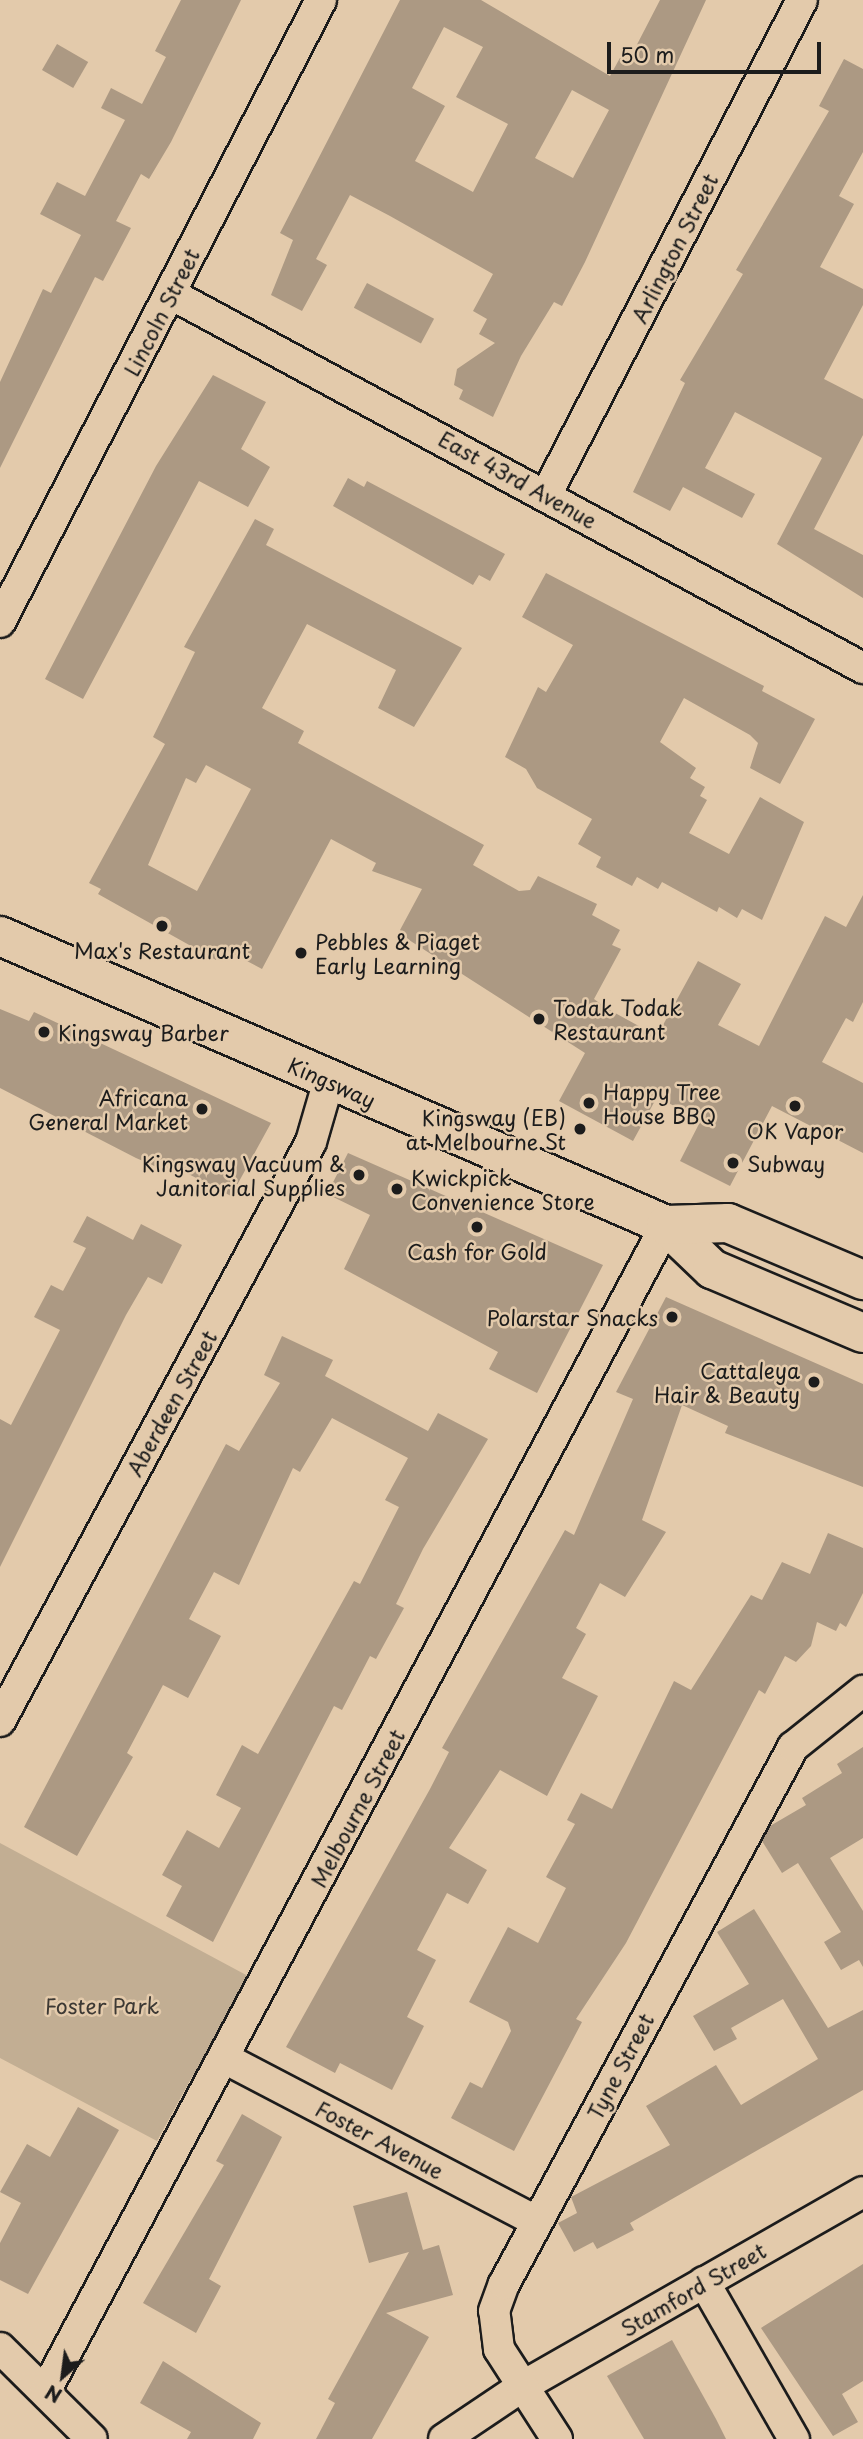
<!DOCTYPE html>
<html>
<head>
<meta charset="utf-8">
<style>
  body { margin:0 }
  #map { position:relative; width:863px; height:2439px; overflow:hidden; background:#e3caab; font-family:"Playpen Sans",sans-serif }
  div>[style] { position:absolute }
  .green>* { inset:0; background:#c2ae93 }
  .building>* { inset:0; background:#ac9983; transform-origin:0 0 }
  .roads { filter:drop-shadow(2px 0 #1c1c1c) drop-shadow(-2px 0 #1c1c1c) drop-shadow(0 2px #1c1c1c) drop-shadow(0 -2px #1c1c1c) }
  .street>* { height:30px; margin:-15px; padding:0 15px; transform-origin:15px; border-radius:15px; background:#e3caab }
  .primary>* { height:38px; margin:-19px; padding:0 19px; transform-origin:19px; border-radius:19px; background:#e3caab }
  .dots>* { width:19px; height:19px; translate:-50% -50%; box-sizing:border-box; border:4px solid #e3caab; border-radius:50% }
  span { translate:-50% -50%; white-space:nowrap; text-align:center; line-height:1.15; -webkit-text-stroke:5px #e3caab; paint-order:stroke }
  .street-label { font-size:21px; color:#1c1c1c }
  .poi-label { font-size:21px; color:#1c1c1c }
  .left { translate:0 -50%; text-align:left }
  .right { translate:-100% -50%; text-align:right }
  .park-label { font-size:21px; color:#3d3934 }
  .north { position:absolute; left:28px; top:2341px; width:70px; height:70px; -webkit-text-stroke:5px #e3caab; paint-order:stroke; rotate:208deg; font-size:19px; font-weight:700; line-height:28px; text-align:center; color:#1c1c1c }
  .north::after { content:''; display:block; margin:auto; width:24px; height:32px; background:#1c1c1c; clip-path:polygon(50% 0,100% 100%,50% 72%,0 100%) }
  .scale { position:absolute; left:607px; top:42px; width:214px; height:32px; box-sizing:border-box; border:4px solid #1c1c1c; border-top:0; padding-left:9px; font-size:21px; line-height:24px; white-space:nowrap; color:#1c1c1c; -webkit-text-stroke:5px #e3caab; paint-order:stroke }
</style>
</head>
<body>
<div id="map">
  <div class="green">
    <div style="clip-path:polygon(0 1843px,248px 1976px,204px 2071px,193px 2075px,157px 2141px,0 2058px)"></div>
  </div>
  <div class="building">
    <div style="clip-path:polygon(181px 0,241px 0,171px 142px,149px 179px,141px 174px,116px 221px,131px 228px,103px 281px,95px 277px,0 468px,0 382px,43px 289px,51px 293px,81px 235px,40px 214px,57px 182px,85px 196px,125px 120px,101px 108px,111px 88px,142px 104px,166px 57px,155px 51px)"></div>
    <div style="clip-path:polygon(evenodd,400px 0,481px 0,610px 76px,621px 56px,629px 60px,660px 0,706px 0,585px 262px,562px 306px,554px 302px,521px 356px,493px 417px,459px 399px,463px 390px,454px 385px,457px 369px,495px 343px,479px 334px,487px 319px,473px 311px,493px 274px,390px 216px,350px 195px,316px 259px,327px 265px,302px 311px,271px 295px,293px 240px,280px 233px,400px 0,444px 27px,483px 47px,456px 97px,508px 124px,473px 192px,415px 161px,445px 106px,412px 88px,444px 27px,400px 0,572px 90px,609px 110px,573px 178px,535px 158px,572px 90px)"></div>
    <div style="left:57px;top:44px;width:36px;height:30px;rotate:30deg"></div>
    <div style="clip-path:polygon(844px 59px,863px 69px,863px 152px,839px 196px,854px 204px,820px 267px,863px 289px,863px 305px,824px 379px,863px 399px,863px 435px,814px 529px,863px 555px,863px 598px,777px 544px,822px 458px,735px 412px,705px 468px,755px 494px,742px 518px,683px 487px,670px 511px,633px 492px,685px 383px,680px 380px,743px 274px,736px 270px,829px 111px,819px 106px)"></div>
    <div style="left:367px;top:283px;width:76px;height:28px;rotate:28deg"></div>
    <div style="clip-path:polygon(213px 375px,266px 402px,241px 449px,270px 467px,248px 507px,199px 481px,83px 699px,45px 679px,156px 466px)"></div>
    <div style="clip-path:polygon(348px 478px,364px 487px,367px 481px,505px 554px,490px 581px,479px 575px,473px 585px,333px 506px)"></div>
    <div style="clip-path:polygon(evenodd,255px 519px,274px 529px,266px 545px,462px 648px,414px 727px,378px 708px,396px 670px,307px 624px,262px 708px,304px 731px,298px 743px,484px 845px,473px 865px,519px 891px,530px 890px,538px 876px,597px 904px,592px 915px,620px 930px,612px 945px,621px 949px,594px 999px,606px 1008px,657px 1036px,698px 961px,741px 984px,718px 1025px,759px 1046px,825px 916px,846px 927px,863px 895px,863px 1002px,853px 1022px,846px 1018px,822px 1062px,863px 1083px,863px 1153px,772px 1106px,730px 1186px,680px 1161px,701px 1120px,657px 1097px,633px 1141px,559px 1101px,585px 1053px,409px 940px,400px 930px,422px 889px,372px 871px,376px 863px,331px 839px,262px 969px,222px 948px,216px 960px,98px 894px,101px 889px,89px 883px,165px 744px,153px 737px,195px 652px,184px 647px,255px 519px,206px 765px,251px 789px,197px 891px,148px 865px,186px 778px,196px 783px,206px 765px)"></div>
    <div style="clip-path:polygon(546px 573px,764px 686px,762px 691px,815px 719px,780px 784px,750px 768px,758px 743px,750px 735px,684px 698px,660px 742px,696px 768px,690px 778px,705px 787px,700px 796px,707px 800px,689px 833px,729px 854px,760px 797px,804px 822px,762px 920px,742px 909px,737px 918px,719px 907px,717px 912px,662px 882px,658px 889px,637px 877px,632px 886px,596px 867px,601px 857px,578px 844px,592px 819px,537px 788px,526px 769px,505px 757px,538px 687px,546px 692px,573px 645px,522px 617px)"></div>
    <div style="clip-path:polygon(0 1009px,29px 1021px,34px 1012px,271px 1123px,231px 1196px,173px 1166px,166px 1171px,136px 1158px,0 1088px)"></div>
    <div style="clip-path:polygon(348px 1153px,603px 1265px,537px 1393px,489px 1369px,498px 1352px,344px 1269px,370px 1215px,327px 1194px)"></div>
    <div style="clip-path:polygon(87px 1216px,133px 1240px,141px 1224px,182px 1245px,162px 1284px,148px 1277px,126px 1315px,0 1567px,0 1419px,11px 1425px,60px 1330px,34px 1317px,51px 1285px,63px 1291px,86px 1248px,73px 1242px)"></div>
    <div style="clip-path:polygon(666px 1297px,863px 1384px,863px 1487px,725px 1433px,728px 1426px,682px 1405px,642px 1520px,666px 1532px,625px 1597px,600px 1583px,576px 1628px,586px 1634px,562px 1678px,598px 1696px,547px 1796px,500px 1770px,449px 1848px,487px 1870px,468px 1904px,447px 1893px,417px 1950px,436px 1960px,407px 2017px,424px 2026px,392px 2090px,340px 2063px,335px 2073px,286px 2047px,430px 1789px,449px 1752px,442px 1748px,565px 1530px,574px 1535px,633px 1399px,616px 1392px)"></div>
    <div style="clip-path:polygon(282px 1336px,333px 1360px,325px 1376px,428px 1431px,438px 1413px,488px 1439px,423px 1549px,396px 1604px,404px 1608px,376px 1659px,370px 1656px,342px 1710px,334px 1706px,213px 1942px,166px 1916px,182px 1886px,162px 1875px,187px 1830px,219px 1848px,241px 1808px,216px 1795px,242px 1745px,258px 1754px,354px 1581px,360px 1584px,399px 1507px,385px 1500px,408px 1458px,332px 1418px,300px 1472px,293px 1468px,239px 1585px,214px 1572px,189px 1619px,221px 1636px,188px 1698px,163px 1685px,127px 1753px,133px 1757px,77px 1856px,24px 1827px,226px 1444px,239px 1451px,280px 1383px,264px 1375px)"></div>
    <div style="clip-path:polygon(828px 1533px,863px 1548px,863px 1593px,846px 1627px,840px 1623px,836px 1631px,817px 1622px,811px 1646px,796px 1662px,785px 1656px,765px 1694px,759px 1690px,626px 1943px,576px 2019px,582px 2022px,514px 2151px,451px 2118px,470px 2082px,482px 2088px,511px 2031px,508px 2022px,469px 2002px,508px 1927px,538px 1943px,566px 1888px,546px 1877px,575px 1824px,567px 1820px,581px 1793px,612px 1809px,674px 1681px,691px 1690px,751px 1595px,762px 1600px,782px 1562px,810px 1574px)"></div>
    <div style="clip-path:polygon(863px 1747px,863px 1838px,830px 1858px,863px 1911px,863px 1967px,859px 1960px,841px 1970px,824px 1942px,841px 1932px,798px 1863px,782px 1873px,762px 1841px,770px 1826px,806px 1805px,802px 1798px,842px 1773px,837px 1764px)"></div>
    <div style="clip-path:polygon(754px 1909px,828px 2028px,863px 2010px,863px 2090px,630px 2223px,634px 2230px,597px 2249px,593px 2242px,574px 2252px,558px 2223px,577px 2213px,571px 2197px,670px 2145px,646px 2106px,716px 2065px,741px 2105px,818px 2059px,783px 1999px,731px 2028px,737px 2039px,714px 2051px,693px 2016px,749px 1984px,717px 1932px)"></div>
    <div style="clip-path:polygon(78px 2107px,119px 2130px,28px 2294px,0 2280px,0 2243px,21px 2203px,0 2192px,27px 2144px,50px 2157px)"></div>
    <div style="clip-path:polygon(242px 2114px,282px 2137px,209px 2279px,221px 2286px,196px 2333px,143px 2303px,224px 2165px,216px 2161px)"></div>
    <div style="clip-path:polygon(407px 2192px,423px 2250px,439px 2245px,453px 2295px,386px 2313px,429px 2337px,372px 2439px,316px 2439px,335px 2403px,328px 2399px,409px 2252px,369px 2263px,353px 2206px)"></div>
    <div style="clip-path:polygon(863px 2264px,863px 2381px,842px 2394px,858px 2422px,833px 2436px,761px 2328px)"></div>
    <div style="clip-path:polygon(672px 2340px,716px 2419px,726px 2439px,644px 2439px,607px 2376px)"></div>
    <div style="clip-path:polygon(163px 2361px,261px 2423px,253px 2439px,187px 2439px,191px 2432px,140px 2403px)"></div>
  </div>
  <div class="roads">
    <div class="street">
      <div style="left:171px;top:294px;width:787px;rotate:28.39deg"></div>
      <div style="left:546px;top:495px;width:557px;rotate:-62.65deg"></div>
      <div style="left:0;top:622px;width:700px;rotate:-62.7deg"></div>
      <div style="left:0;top:1721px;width:657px;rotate:-61.76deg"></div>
      <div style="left:311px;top:1142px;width:65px;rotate:-73.8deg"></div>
      <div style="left:224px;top:2058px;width:352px;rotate:27.6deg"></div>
      <div style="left:704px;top:2282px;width:181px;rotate:60.2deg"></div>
      <div style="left:0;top:2348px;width:129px;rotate:44.7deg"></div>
      <div style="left:46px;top:2390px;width:1320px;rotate:-61.98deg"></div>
      <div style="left:444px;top:2439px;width:95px;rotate:-33.9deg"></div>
      <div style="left:523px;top:2386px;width:391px;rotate:-29.7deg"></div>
      <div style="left:557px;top:2439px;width:107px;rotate:-122.8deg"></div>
      <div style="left:499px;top:2349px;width:38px;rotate:-97deg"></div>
      <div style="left:494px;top:2311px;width:29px;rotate:-70deg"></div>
      <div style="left:504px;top:2284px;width:610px;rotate:-61.71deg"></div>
      <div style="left:793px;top:1747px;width:90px;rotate:-38.7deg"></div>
    </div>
    <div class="primary">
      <div style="left:0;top:936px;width:726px;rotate:23.46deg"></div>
      <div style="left:666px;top:1225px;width:64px;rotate:43.7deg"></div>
      <div style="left:712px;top:1269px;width:164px;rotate:23deg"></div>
      <div style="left:666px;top:1225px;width:62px;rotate:-1.8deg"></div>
      <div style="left:728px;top:1223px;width:147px;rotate:22.9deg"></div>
    </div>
  </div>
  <div class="dots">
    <div style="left:162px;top:926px;background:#1c1c1c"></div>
    <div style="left:301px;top:953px;background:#1c1c1c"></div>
    <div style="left:539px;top:1019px;background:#1c1c1c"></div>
    <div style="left:44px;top:1032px;background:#1c1c1c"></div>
    <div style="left:589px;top:1103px;background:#1c1c1c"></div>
    <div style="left:795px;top:1106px;background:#1c1c1c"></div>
    <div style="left:202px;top:1109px;background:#1c1c1c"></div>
    <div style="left:580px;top:1129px;background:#1c1c1c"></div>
    <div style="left:733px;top:1163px;background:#1c1c1c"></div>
    <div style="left:359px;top:1175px;background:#1c1c1c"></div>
    <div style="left:397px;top:1189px;background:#1c1c1c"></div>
    <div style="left:477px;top:1227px;background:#1c1c1c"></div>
    <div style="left:672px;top:1317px;background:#1c1c1c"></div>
    <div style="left:814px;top:1382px;background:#1c1c1c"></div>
  </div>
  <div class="street-label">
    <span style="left:674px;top:248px;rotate:-63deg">Arlington Street</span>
    <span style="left:161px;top:312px;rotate:-63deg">Lincoln Street</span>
    <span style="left:518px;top:479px;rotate:29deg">East 43rd Avenue</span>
    <span style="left:332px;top:1082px;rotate:24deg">Kingsway</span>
    <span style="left:171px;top:1403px;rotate:-61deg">Aberdeen Street</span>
    <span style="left:357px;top:1808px;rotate:-62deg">Melbourne Street</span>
    <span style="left:620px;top:2066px;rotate:-62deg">Tyne Street</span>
    <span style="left:380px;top:2139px;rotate:28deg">Foster Avenue</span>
    <span style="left:693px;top:2289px;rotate:-30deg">Stamford Street</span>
  </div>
  <div class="poi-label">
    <span class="left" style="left:315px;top:953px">Pebbles &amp; Piaget<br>Early Learning</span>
    <span style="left:162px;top:950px">Max's Restaurant</span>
    <span class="left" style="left:553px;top:1019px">Todak Todak<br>Restaurant</span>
    <span class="left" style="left:58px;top:1032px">Kingsway Barber</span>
    <span class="left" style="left:603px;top:1103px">Happy Tree<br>House BBQ</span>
    <span class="right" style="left:188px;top:1109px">Africana<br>General Market</span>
    <span class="right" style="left:566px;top:1129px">Kingsway (EB)<br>at Melbourne St</span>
    <span style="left:795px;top:1130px">OK Vapor</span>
    <span class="right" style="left:345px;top:1175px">Kingsway Vacuum &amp;<br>Janitorial Supplies</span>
    <span class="left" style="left:747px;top:1163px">Subway</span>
    <span class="left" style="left:411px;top:1189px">Kwickpick<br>Convenience Store</span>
    <span style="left:477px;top:1251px">Cash for Gold</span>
    <span class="right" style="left:658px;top:1317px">Polarstar Snacks</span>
    <span class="right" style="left:800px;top:1382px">Cattaleya<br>Hair &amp; Beauty</span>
  </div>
  <div class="park-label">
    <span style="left:102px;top:2005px">Foster Park</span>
  </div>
  <div class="north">N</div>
  <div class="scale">50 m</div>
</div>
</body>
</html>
